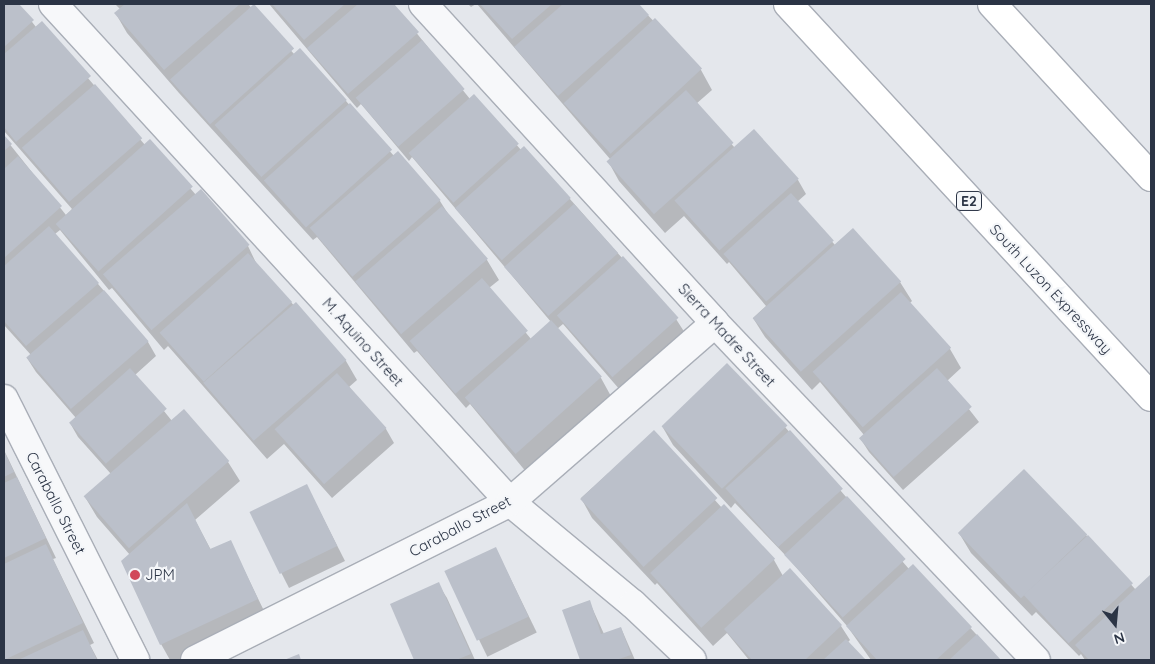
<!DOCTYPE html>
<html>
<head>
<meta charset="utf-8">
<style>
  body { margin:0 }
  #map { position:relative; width:1155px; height:664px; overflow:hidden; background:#e4e7ec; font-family:Quicksand,sans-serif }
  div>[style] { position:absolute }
  .shadow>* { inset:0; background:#0003; transform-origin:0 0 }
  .building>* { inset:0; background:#bbc0ca; transform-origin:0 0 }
  .roads { filter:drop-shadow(1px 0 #a9aeb7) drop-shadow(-1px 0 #a9aeb7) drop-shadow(0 1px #a9aeb7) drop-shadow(0 -1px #a9aeb7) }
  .minor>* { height:28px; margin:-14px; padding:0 14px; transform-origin:14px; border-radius:14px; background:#f7f8fa }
  .motorway>* { height:28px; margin:-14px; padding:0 14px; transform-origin:14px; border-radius:14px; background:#fff }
  .dots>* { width:14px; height:14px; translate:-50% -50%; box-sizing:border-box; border:2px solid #f4f6f9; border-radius:50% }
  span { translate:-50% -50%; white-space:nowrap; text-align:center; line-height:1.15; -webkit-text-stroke:4.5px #f4f6f9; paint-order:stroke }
  .shield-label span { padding:1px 4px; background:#f4f6f9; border:1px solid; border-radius:4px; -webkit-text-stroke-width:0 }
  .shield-label { font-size:14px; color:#2b3445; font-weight:700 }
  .street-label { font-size:15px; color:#2b3445 }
  .poi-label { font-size:15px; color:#2b3445 }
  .left { translate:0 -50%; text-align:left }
  .frame { position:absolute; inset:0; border:5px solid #2b3445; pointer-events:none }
  .north { position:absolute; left:1090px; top:599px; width:50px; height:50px; -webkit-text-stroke:4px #f4f6f9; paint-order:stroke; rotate:163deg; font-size:14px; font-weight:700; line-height:20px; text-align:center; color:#2b3445 }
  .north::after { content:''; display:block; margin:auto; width:18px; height:22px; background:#2b3445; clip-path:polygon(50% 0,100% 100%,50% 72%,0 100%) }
</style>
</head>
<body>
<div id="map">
  <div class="shadow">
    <div style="clip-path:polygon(4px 4px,18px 4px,36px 27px,41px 23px,145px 145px,150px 141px,196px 195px,248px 246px,258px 267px,346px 361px,357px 380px,349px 387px,386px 429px,394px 443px,332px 498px,284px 444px,267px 459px,168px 346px,164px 350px,112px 288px,109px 290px,60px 230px,55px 234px,148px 342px,156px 356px,135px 375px,172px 421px,228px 462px,240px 481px,195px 520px,211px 550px,230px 541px,268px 619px,180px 660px,170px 660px,161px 644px,130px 555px,97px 517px,85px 497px,111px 474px,78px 437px,70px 423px,76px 418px,36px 372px,27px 358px,31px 355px,4px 325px,4px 137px,66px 215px,72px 209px,4px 131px)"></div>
    <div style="clip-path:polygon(115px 4px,248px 4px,295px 55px,346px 101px,394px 156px,398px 153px,440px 201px,450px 217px,487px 260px,499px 280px,489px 288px,531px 339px,551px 322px,412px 157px,409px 161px,361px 104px,357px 108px,269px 4px,393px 4px,470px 99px,474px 95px,521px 150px,524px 147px,676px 319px,685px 333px,620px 390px,563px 324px,557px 329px,601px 378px,612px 398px,527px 473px,470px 404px,466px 408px,417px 351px,414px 353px,317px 237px,313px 240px,179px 93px,127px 33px,116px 14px,121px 10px)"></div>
    <div style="clip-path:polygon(468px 4px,476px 4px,471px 7px)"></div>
    <div style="clip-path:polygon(477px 4px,637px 4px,701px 70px,712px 90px,696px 104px,735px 148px,798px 180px,806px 194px,797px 202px,835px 245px,853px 229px,900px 282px,912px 301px,909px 304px,950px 349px,961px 368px,947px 381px,979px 422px,903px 490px,869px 452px,860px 438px,864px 435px,820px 382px,812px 390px,765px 337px,753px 318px,766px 306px,729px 262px,727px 264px,684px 216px,665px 233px,619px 181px,608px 161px,610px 159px)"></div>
    <div style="clip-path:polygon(662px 426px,785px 427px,909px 569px,913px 566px,1000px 660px,871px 660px,847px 626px,789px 559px,735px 503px,731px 508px,673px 445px)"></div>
    <div style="clip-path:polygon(654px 432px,722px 508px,724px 506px,774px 560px,783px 576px,790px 570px,841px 626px,850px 640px,848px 642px,864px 660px,749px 660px,727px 633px,713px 646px,657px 583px,655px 585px,592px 518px,581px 498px)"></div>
    <div style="clip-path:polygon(4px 450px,56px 558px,53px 559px,94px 643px,90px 645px,98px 660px,4px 660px)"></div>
    <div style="clip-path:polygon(314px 500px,345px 561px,289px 588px,251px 513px)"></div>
    <div style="clip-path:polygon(959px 533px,1086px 535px,1136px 590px,1151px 575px,1151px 660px,1085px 660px,1081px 654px,1079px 656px,1036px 612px,1032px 616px,971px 553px)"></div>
    <div style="left:496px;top:549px;width:93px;height:55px;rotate:64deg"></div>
    <div style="clip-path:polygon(438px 584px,447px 598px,475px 660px,416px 660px,391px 605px)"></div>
    <div style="clip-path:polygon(589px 601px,604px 634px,621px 628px,635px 660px,581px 660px,564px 610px)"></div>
  </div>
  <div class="building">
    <div style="clip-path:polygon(4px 4px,19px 4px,34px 20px,4px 47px)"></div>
    <div style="clip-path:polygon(125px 4px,240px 4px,164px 70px,114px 13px)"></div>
    <div style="left:254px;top:4px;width:60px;height:113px;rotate:48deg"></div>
    <div style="clip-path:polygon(272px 4px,345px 4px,304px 40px)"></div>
    <div style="clip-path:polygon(358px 4px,394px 4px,419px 32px,348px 94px,307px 48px)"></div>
    <div style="clip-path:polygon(480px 4px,552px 4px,512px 39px)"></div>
    <div style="clip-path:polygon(563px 4px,639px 4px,649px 15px,558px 96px,514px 47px)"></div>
    <div style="left:655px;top:18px;width:69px;height:125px;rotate:47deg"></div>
    <div style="clip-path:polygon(42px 21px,91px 76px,16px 142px,4px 127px,4px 54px)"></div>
    <div style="left:422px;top:40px;width:65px;height:88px;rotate:49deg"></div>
    <div style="left:300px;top:48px;width:70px;height:115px;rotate:48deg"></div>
    <div style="left:95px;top:84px;width:72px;height:97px;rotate:49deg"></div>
    <div style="left:686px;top:90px;width:71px;height:107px;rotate:48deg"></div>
    <div style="left:474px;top:94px;width:67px;height:88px;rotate:48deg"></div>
    <div style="left:350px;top:103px;width:63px;height:116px;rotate:48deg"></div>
    <div style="left:754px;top:129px;width:67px;height:107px;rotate:48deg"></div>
    <div style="clip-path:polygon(4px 135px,12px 144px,4px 151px)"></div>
    <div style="left:150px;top:139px;width:64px;height:127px;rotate:48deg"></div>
    <div style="left:524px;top:146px;width:70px;height:93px;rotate:48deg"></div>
    <div style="left:398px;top:151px;width:65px;height:117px;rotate:49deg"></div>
    <div style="clip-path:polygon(18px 156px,62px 206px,4px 258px,4px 169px)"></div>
    <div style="left:201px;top:189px;width:74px;height:130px;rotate:49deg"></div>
    <div style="left:791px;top:193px;width:64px;height:91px;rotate:48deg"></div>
    <div style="left:574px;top:204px;width:66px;height:94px;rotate:48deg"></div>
    <div style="left:442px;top:206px;width:70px;height:115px;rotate:49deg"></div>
    <div style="clip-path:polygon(49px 226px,99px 283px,26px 346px,4px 321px,4px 266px)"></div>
    <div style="left:853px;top:228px;width:72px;height:135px;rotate:48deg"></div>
    <div style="left:248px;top:253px;width:66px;height:119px;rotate:48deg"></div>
    <div style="left:623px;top:256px;width:83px;height:89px;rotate:48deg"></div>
    <div style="left:482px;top:278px;width:70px;height:96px;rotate:49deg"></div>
    <div style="left:104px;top:290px;width:68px;height:103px;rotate:49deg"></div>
    <div style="left:901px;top:292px;width:75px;height:119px;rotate:48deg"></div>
    <div style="left:296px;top:302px;width:77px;height:123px;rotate:49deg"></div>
    <div style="left:551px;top:320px;width:76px;height:116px;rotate:48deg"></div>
    <div style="left:727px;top:363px;width:87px;height:91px;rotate:46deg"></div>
    <div style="left:130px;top:368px;width:55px;height:82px;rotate:48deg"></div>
    <div style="left:937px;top:368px;width:52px;height:105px;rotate:48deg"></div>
    <div style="left:337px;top:373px;width:74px;height:84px;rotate:48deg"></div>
    <div style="left:184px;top:409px;width:69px;height:133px;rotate:49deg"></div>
    <div style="left:654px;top:430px;width:93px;height:101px;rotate:47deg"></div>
    <div style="left:790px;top:430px;width:79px;height:87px;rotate:48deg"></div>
    <div style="clip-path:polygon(4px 451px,14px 472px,4px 477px)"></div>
    <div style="left:1024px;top:469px;width:91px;height:92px;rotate:46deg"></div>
    <div style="clip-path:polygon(17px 477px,46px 538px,4px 558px,4px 483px)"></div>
    <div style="left:307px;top:484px;width:69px;height:64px;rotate:64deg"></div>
    <div style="left:847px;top:496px;width:86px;height:86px;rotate:47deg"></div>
    <div style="clip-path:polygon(187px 503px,210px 549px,231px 540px,258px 599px,160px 645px,121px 561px)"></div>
    <div style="left:724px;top:504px;width:75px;height:101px;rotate:47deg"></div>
    <div style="left:1088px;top:535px;width:66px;height:88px;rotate:47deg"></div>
    <div style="clip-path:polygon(46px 544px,83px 623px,4px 660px,4px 564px)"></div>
    <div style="left:496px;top:547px;width:77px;height:57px;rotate:65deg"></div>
    <div style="clip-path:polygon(913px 564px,972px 627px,936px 660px,877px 660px,846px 626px)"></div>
    <div style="clip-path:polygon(790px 568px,842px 625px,805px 660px,752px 660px,724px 629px)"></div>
    <div style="clip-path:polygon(1151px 574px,1151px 660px,1089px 660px,1075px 645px)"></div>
    <div style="clip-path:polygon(439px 582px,471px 654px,456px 660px,414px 660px,390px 604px)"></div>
    <div style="clip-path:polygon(590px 600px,601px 634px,621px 627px,631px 655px,616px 660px,580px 660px,562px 610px)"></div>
    <div style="clip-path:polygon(83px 630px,97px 660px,18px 660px)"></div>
    <div style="clip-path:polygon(977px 634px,1001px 660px,949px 660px)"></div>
    <div style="clip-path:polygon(846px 639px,866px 660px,823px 660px)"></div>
    <div style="clip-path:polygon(299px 654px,301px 660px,284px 660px)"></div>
  </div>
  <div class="roads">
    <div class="minor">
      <div style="left:53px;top:4px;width:676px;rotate:47.46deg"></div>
      <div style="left:510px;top:502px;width:160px;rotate:39.7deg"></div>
      <div style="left:633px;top:604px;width:81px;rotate:43.5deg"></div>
      <div style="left:423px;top:4px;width:432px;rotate:47.5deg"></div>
      <div style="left:715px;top:323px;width:465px;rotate:46.4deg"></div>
      <div style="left:4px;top:399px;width:292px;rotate:63.3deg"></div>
      <div style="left:195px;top:660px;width:352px;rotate:-26.6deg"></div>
      <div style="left:510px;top:502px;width:272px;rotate:-41.1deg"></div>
    </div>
    <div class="motorway">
      <div style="left:788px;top:4px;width:535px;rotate:47.27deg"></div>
      <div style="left:992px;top:4px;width:235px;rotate:47.4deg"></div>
    </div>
  </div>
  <div class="dots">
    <div style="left:135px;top:575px;background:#d1495b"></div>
  </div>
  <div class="shield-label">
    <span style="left:969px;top:201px">E2</span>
  </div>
  <div class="street-label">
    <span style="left:1051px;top:289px;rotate:47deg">South Luzon Expressway</span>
    <span style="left:727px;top:335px;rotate:47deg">Sierra Madre Street</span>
    <span style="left:363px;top:342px;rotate:48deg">M. Aquino Street</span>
    <span style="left:56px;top:503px;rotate:63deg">Caraballo Street</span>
    <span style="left:460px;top:526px;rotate:-28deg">Caraballo Street</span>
  </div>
  <div class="poi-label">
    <span class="left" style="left:145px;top:575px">JPM</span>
  </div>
  <div class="frame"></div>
  <div class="north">N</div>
</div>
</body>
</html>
